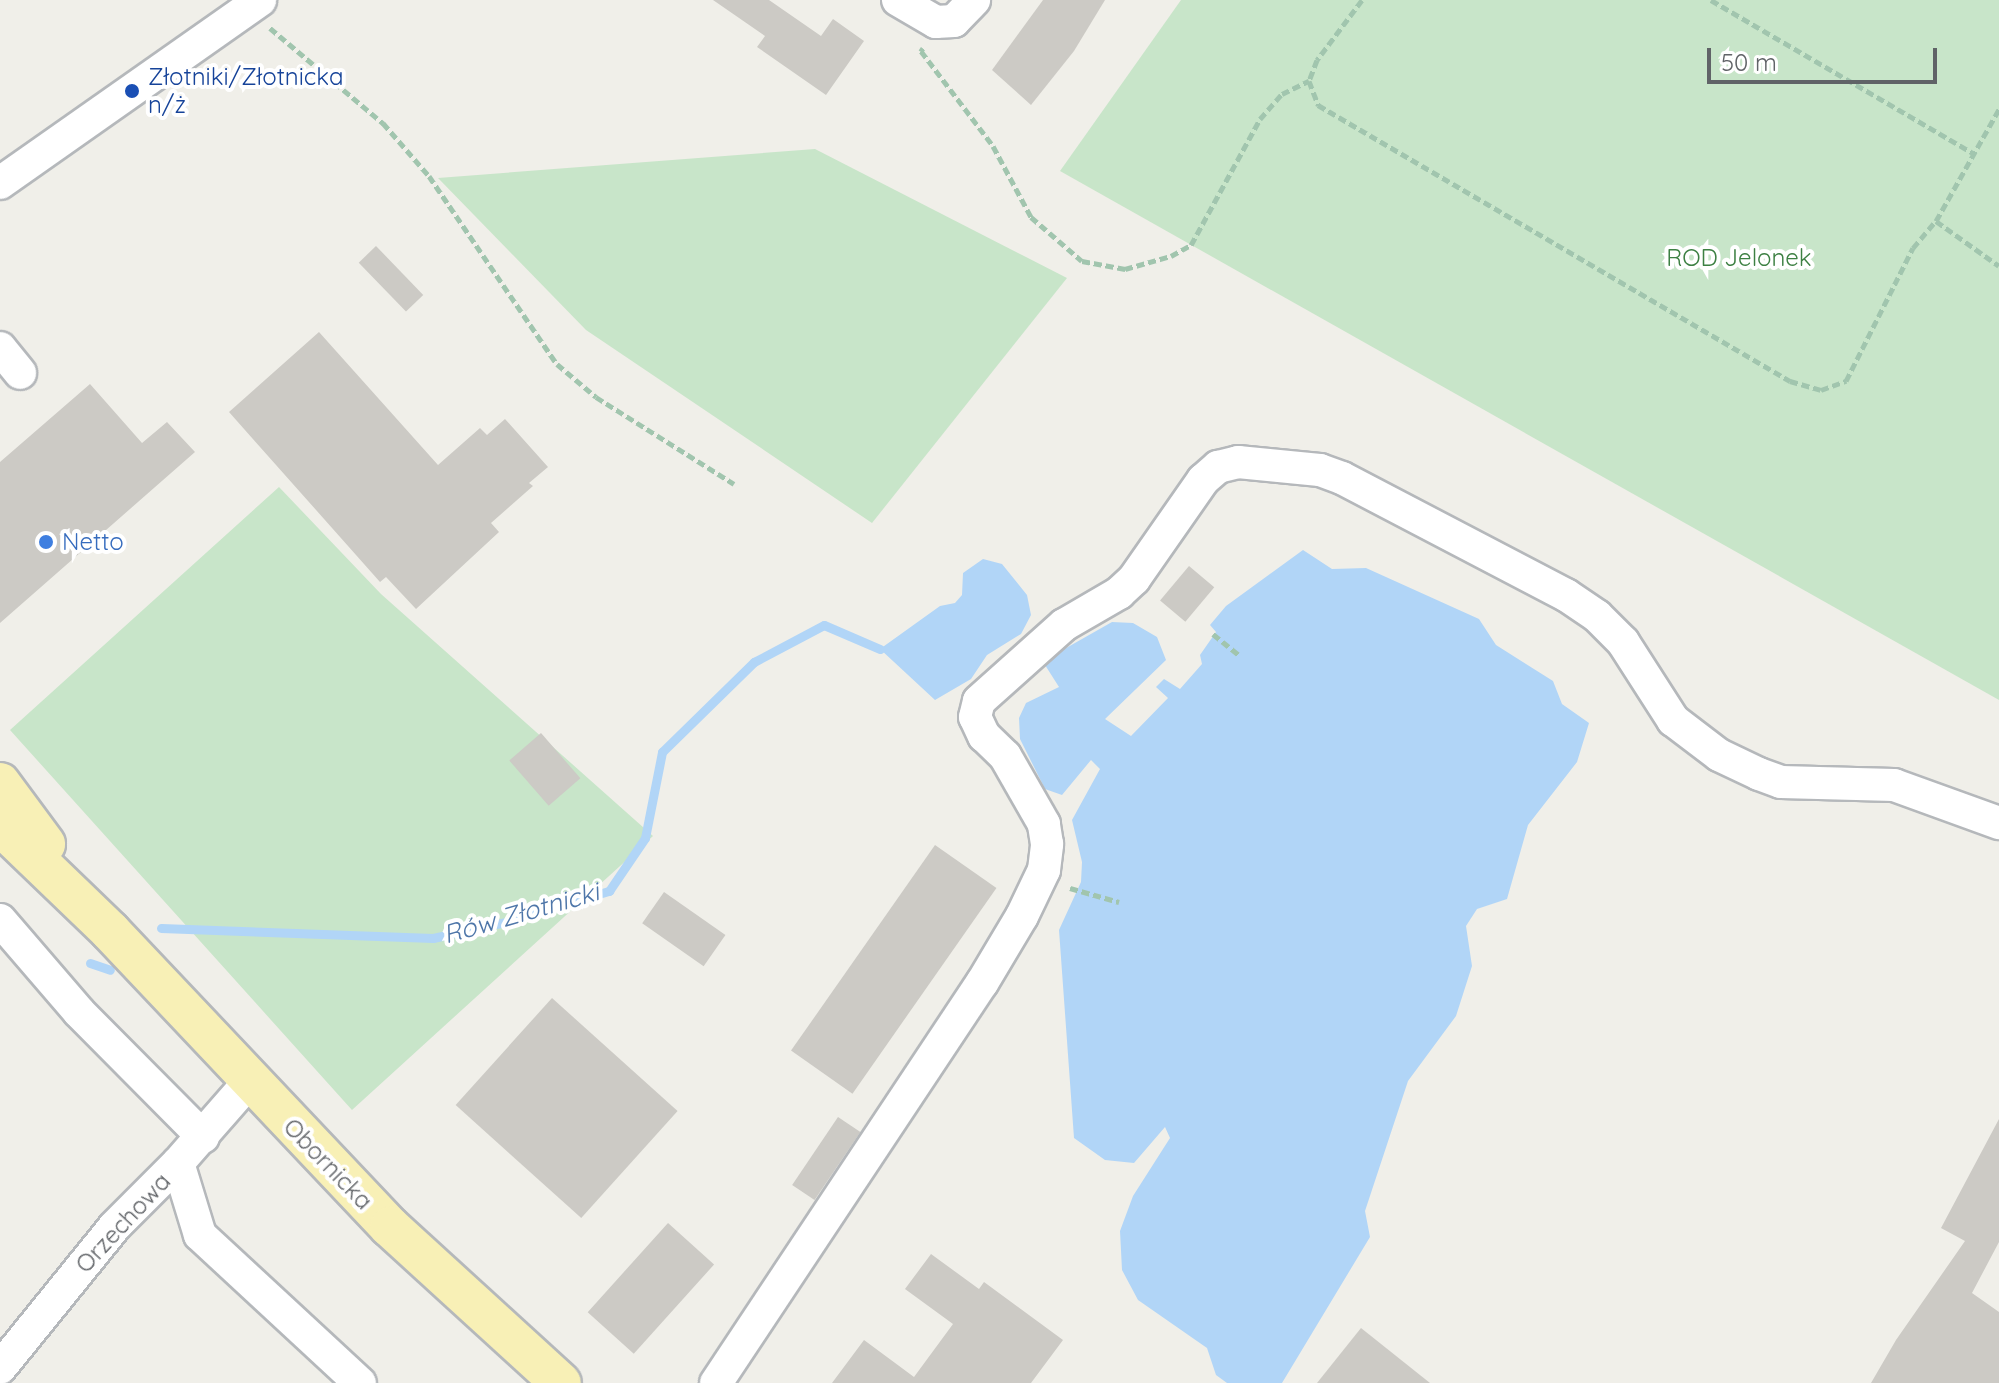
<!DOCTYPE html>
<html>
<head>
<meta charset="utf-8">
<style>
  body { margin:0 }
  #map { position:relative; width:1999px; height:1383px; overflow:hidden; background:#f0efe9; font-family:Quicksand,sans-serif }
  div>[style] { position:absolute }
  .green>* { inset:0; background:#c8e5c9 }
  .water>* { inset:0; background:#b1d5f7 }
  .stream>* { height:9px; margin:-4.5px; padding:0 4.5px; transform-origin:4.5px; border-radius:4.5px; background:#b1d5f7 }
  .building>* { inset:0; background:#cccac5; transform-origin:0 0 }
  .path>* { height:5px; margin-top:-2.5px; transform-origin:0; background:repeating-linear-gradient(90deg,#a1c5ae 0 8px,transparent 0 12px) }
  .roads { filter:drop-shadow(2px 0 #b5b8bb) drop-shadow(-2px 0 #b5b8bb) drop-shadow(0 2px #b5b8bb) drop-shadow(0 -2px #b5b8bb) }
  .minor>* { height:32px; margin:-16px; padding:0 16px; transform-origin:16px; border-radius:16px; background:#fff }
  .major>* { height:40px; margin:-20px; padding:0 20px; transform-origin:20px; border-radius:20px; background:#f8f0b6 }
  .dots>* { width:22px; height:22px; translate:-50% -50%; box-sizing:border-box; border:4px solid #fff; border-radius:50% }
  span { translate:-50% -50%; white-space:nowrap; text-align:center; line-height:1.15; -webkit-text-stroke:8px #fff; paint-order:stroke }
  .transit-label { font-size:24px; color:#164399 }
  .left { translate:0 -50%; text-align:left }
  .park-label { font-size:24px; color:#3d8043 }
  .shop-label { font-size:24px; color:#366cbe }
  .street-label { font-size:24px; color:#606367 }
  .water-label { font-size:26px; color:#4e76a9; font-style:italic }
  .scale { position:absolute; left:1707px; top:48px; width:230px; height:36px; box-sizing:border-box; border:4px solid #606367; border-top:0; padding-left:10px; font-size:24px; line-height:28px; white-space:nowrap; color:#606367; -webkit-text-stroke:6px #fff; paint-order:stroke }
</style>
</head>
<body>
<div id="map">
  <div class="green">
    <div style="clip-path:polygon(1181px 0,1999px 0,1999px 700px,1060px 171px)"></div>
    <div style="clip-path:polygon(815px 149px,1067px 278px,872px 523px,586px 330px,438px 178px)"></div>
    <div style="clip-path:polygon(279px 487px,381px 594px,653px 836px,352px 1110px,10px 730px)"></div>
  </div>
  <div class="water">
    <div style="clip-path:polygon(1303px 550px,1332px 569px,1366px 568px,1479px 619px,1496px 645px,1553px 681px,1562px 704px,1589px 723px,1577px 762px,1528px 825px,1507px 899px,1477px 909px,1466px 926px,1472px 966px,1456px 1016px,1408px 1081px,1365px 1211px,1370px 1237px,1282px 1383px,1227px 1383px,1216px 1375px,1207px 1348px,1138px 1300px,1122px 1270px,1120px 1231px,1133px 1196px,1170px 1138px,1165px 1127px,1134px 1163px,1105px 1160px,1074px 1138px,1059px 930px,1081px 882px,1082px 862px,1072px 820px,1100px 769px,1091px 760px,1062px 795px,1045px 789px,1020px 739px,1019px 718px,1026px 703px,1059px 687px,1045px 665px,1052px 656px,1112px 622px,1133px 623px,1157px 637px,1166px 660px,1105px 719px,1131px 736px,1168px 698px,1156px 687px,1164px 679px,1180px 689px,1202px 664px,1200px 655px,1216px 632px,1210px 625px,1226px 606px)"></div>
    <div style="clip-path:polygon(983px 559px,1002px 564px,1027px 595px,1031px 615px,1021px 634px,987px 655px,971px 679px,935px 700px,880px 649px,940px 606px,955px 603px,962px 595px,963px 573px)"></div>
  </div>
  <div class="stream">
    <div style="left:161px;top:928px;width:272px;rotate:2.1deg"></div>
    <div style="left:433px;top:938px;width:75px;rotate:-12.4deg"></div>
    <div style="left:506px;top:922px;width:108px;rotate:-16.8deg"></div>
    <div style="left:609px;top:891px;width:64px;rotate:-55.8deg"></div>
    <div style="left:645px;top:838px;width:88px;rotate:-78.8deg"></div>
    <div style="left:662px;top:752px;width:129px;rotate:-44.4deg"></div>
    <div style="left:754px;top:662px;width:79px;rotate:-27.9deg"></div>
    <div style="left:824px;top:625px;width:61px;rotate:23.2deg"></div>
    <div style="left:90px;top:963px;width:21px;rotate:19deg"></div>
  </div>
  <div class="building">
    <div style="clip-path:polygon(713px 0,769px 0,821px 36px,833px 19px,864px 41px,826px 95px,757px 47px,765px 36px)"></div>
    <div style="clip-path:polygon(1043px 0,1105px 0,1074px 51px,1031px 105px,992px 70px)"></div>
    <div style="left:376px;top:246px;width:68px;height:24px;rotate:46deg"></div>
    <div style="clip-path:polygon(319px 332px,438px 465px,480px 428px,487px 435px,505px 419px,548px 467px,529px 483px,533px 486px,491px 523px,499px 532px,416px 609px,386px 577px,380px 582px,229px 412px)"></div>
    <div style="clip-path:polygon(90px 384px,142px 443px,167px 422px,195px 452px,0 623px,0 462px)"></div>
    <div style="left:1189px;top:566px;width:33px;height:45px;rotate:40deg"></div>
    <div style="left:541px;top:733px;width:60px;height:42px;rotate:49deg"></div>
    <div style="left:935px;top:845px;width:75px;height:251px;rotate:35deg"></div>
    <div style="left:664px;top:892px;width:75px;height:38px;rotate:35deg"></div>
    <div style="left:552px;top:998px;width:169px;height:144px;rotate:42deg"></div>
    <div style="left:838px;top:1117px;width:27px;height:82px;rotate:34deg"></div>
    <div style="clip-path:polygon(1999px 1119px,1999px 1242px,1972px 1293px,1999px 1312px,1999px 1383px,1871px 1383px,1896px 1340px,1965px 1241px,1941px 1228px)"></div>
    <div style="left:668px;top:1223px;width:62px;height:120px;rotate:42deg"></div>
    <div style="clip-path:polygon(931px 1254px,979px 1289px,984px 1282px,1063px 1340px,1031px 1383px,832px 1383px,864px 1340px,914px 1377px,953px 1324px,905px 1289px)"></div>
    <div style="clip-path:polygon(1361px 1328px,1430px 1383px,1317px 1383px)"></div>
  </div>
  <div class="path">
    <div style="left:1362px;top:0;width:75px;rotate:126.9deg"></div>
    <div style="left:1317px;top:60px;width:22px;rotate:111deg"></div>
    <div style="left:1309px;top:81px;width:26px;rotate:69deg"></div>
    <div style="left:1318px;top:105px;width:547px;rotate:30.32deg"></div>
    <div style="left:1790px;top:381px;width:32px;rotate:16deg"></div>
    <div style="left:1821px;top:390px;width:27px;rotate:-20deg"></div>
    <div style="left:1846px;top:381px;width:149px;rotate:-63.3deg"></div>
    <div style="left:1913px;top:248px;width:35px;rotate:-50deg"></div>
    <div style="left:1936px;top:221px;width:129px;rotate:-60.6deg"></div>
    <div style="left:1711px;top:0;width:303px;rotate:30.3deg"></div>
    <div style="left:270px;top:28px;width:148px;rotate:40.1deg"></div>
    <div style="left:383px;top:123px;width:70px;rotate:49deg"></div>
    <div style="left:429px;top:176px;width:227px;rotate:55.8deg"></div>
    <div style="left:557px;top:364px;width:51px;rotate:40.2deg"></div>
    <div style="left:596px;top:397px;width:163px;rotate:32.2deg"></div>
    <div style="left:923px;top:48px;width:4px;rotate:124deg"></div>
    <div style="left:921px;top:51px;width:119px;rotate:52.8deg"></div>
    <div style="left:993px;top:146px;width:81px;rotate:61.8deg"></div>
    <div style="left:1031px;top:217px;width:67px;rotate:40.8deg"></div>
    <div style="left:1082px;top:261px;width:44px;rotate:10.5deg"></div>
    <div style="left:1125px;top:269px;width:48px;rotate:-15.8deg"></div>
    <div style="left:1171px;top:256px;width:23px;rotate:-29deg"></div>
    <div style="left:1191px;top:245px;width:144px;rotate:-61.3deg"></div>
    <div style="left:1260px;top:119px;width:33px;rotate:-49deg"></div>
    <div style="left:1282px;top:94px;width:30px;rotate:-26deg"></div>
    <div style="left:1936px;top:221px;width:77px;rotate:35.5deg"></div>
    <div style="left:1213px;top:634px;width:35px;rotate:39deg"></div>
    <div style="left:1070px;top:888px;width:51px;rotate:15.9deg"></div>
  </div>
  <div class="roads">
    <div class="minor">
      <div style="left:898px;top:0;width:44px;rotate:30.1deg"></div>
      <div style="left:936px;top:22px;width:18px;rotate:-3deg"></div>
      <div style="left:954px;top:21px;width:29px;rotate:-46deg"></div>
      <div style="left:0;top:183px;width:318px;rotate:-35.1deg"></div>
      <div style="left:0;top:348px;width:32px;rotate:51deg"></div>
      <div style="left:0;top:920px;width:121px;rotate:49.3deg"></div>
      <div style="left:79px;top:1012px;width:176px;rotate:45.2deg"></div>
      <div style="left:178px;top:1163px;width:75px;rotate:73deg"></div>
      <div style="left:200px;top:1235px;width:218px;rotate:42.8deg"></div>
      <div style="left:0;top:1368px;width:181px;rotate:-51deg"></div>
      <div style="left:114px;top:1227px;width:91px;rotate:-45deg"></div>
      <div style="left:178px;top:1163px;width:108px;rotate:-48.8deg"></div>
      <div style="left:716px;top:1383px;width:480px;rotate:-56.4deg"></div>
      <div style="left:982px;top:983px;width:78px;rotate:-59.2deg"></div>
      <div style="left:1022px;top:916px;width:51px;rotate:-64.4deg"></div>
      <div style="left:1044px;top:870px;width:26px;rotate:-83deg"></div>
      <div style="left:1047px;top:844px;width:20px;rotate:-99deg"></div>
      <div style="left:1044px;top:824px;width:78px;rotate:-119.8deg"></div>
      <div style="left:1005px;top:756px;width:29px;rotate:-136deg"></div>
      <div style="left:984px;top:736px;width:21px;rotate:-115deg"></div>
      <div style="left:975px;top:717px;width:16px;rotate:-76deg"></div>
      <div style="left:979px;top:701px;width:114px;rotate:-41.8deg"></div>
      <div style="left:1064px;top:625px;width:64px;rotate:-30.2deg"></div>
      <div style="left:1119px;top:593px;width:21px;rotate:-43deg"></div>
      <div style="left:1134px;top:579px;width:121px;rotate:-55.1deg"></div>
      <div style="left:1203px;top:480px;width:20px;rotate:-41deg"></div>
      <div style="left:1218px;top:467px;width:21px;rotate:-14deg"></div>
      <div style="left:1238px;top:462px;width:82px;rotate:5.6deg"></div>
      <div style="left:1320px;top:470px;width:23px;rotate:20deg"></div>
      <div style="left:1342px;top:478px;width:253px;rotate:27.6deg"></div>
      <div style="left:1566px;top:595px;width:37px;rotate:34deg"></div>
      <div style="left:1597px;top:616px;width:37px;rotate:45deg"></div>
      <div style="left:1623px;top:642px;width:93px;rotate:57.3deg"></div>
      <div style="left:1673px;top:720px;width:58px;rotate:37.3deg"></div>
      <div style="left:1719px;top:755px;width:44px;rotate:25.4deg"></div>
      <div style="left:1759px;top:774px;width:23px;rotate:20deg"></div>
      <div style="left:1781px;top:782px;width:113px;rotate:1.5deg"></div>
      <div style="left:1894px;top:785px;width:112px;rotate:19.9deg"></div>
    </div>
    <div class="major">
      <div style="left:0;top:783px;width:76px;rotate:53.6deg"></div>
      <div style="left:0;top:825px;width:153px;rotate:43.9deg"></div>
      <div style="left:110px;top:931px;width:407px;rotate:46.6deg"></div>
      <div style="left:390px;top:1227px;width:231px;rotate:42.4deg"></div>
    </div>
  </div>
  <div class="dots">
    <div style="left:132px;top:91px;background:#1a4fb4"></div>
    <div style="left:46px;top:542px;background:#3f7fe0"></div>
  </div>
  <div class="transit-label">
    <span class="left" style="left:148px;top:91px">Złotniki/Złotnicka<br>n/ż</span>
  </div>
  <div class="park-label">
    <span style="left:1739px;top:258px">ROD Jelonek</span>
  </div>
  <div class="shop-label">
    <span class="left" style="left:62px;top:542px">Netto</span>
  </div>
  <div class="street-label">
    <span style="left:328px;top:1164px;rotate:46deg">Obornicka</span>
    <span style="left:123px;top:1223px;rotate:-47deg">Orzechowa</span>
  </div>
  <div class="water-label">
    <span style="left:521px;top:913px;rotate:-16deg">Rów Złotnicki</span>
  </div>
  <div class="scale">50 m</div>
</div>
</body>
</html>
